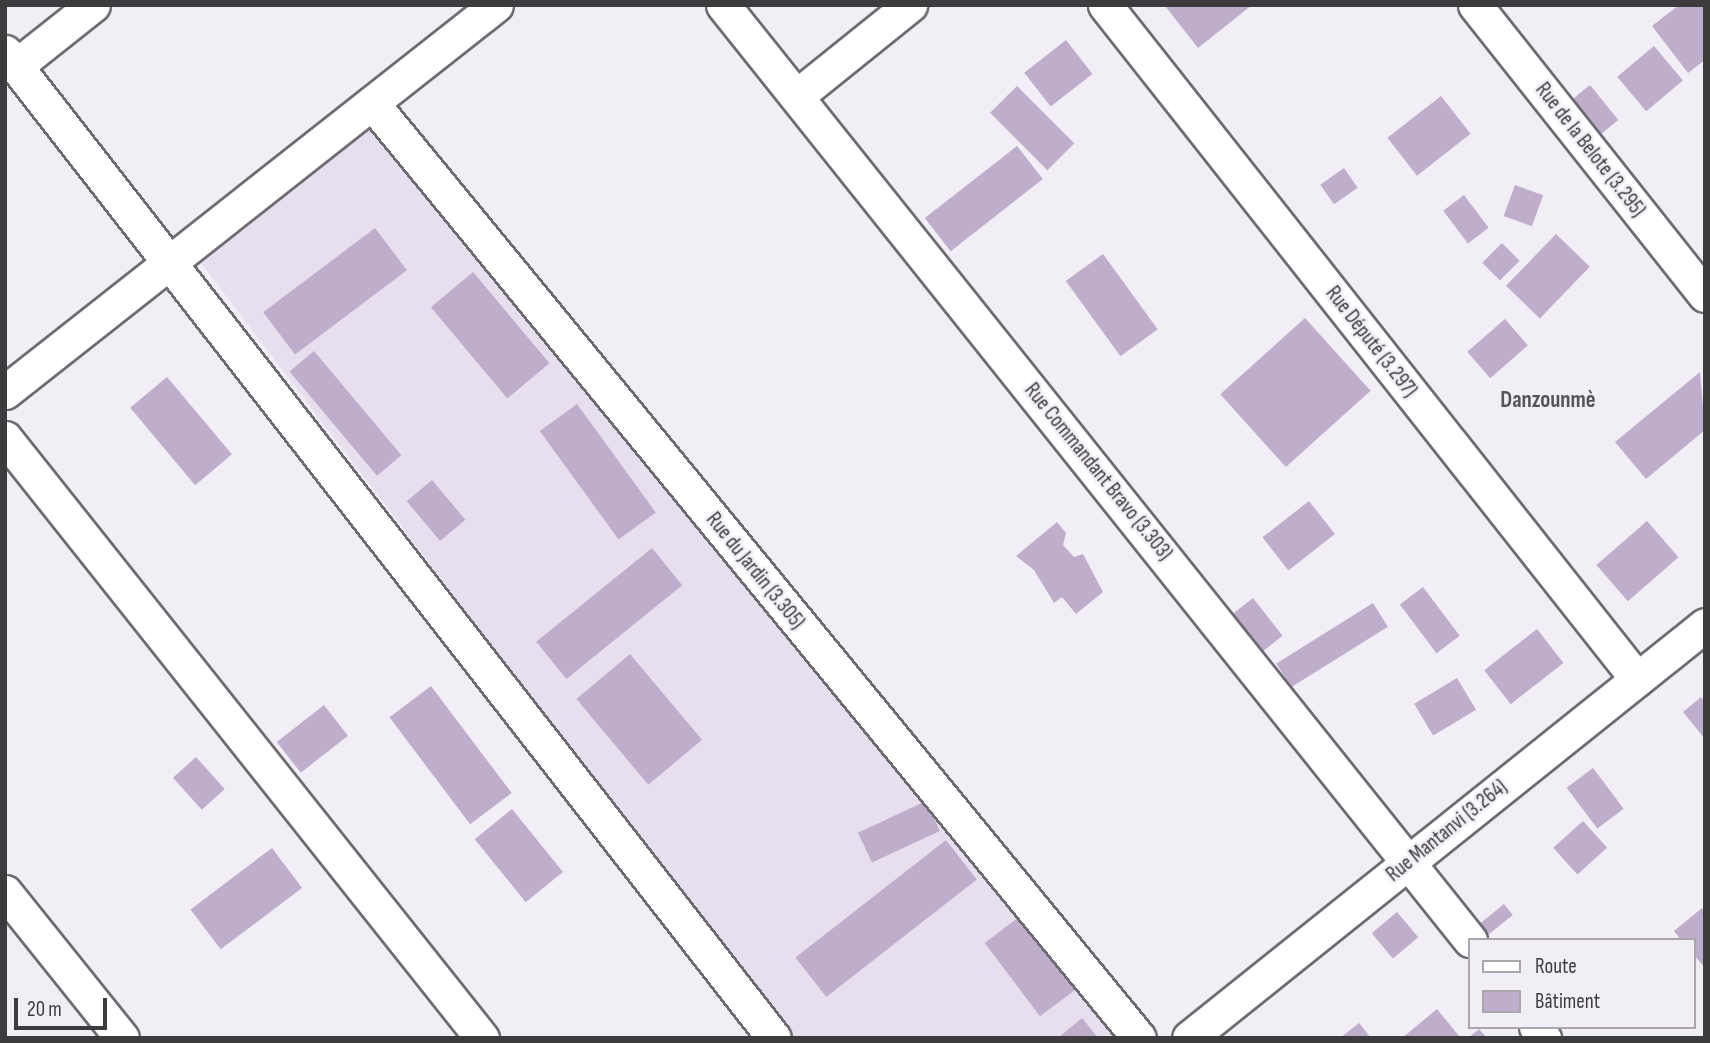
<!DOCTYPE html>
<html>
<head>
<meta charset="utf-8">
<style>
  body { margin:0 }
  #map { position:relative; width:1710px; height:1043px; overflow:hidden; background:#f2eef6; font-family:"Sofia Sans Condensed",sans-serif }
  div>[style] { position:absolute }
  .built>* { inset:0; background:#e8dfee }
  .building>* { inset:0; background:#bfaecb; transform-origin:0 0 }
  .roads { filter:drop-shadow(2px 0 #6f6b72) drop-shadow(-2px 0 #6f6b72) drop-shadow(0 2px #6f6b72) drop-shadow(0 -2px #6f6b72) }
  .minor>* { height:33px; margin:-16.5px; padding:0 16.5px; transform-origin:16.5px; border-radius:16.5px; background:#fff }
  span { translate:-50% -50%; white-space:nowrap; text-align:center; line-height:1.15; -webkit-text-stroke:5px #f2eef6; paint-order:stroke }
  .street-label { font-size:21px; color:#3d3b3e }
  .neighbourhood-label { font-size:23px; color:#57535a; font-weight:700 }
  .frame { position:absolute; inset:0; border:7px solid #3d3b3e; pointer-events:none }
  .legend { position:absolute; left:1468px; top:938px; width:228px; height:91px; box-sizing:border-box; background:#f2eef6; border:2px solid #aaa6ac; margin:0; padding:9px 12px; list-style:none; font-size:21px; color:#3d3b3e }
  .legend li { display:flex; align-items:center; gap:14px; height:35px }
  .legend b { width:35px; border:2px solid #aaa6ac }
  .scale { position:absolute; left:14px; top:998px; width:93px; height:32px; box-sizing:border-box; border:4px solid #3d3b3e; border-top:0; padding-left:9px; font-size:21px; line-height:24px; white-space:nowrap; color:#3d3b3e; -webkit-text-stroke:5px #f2eef6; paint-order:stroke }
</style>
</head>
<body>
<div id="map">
  <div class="built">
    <div style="clip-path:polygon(369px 119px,1120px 1038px,791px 1038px,194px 254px)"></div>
  </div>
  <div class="building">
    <div style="clip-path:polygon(1252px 5px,1198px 48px,1166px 7px,1168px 5px)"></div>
    <div style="clip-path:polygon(1679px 5px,1705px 5px,1705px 60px,1688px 73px,1652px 26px)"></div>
    <div style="left:1066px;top:40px;width:43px;height:53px;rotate:52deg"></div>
    <div style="left:1654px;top:46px;width:45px;height:48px;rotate:50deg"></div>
    <div style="left:1590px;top:85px;width:45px;height:31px;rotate:51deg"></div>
    <div style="left:1017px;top:86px;width:81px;height:38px;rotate:45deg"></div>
    <div style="left:1441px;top:96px;width:48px;height:68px;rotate:52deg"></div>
    <div style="left:1017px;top:146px;width:42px;height:117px;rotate:52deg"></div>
    <div style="left:1344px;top:168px;width:24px;height:29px;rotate:55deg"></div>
    <div style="left:1515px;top:185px;width:30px;height:33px;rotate:20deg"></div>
    <div style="left:1464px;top:195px;width:41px;height:26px;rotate:53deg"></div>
    <div style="left:375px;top:228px;width:53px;height:140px;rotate:53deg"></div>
    <div style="left:1556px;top:234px;width:47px;height:72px;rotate:44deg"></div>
    <div style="left:1502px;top:243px;width:25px;height:28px;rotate:45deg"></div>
    <div style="left:1103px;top:254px;width:93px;height:46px;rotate:54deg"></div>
    <div style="left:473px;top:272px;width:119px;height:55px;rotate:50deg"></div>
    <div style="left:1305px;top:318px;width:98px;height:114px;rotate:48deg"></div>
    <div style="left:1505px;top:319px;width:35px;height:50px;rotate:49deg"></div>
    <div style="left:314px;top:351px;width:136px;height:32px;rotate:50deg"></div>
    <div style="clip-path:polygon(1700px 372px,1705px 430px,1646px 479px,1615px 442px)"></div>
    <div style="left:167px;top:377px;width:101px;height:48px;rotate:50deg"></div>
    <div style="left:577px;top:404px;width:134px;height:46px;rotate:54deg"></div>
    <div style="left:432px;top:480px;width:52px;height:33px;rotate:50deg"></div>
    <div style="left:1309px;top:501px;width:42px;height:59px;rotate:52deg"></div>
    <div style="left:1647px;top:521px;width:48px;height:67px;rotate:49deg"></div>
    <div style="clip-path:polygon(1057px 522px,1066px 533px,1063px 545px,1074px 557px,1083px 554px,1103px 592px,1076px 614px,1062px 597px,1054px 603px,1034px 570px,1016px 556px)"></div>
    <div style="left:652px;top:548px;width:48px;height:149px;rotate:51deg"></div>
    <div style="left:1423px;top:587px;width:61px;height:29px;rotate:53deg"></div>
    <div style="left:1253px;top:598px;width:48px;height:25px;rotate:52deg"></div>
    <div style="left:1373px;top:603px;width:28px;height:114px;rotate:58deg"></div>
    <div style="left:1537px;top:629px;width:43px;height:67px;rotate:52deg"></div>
    <div style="left:630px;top:654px;width:112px;height:70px;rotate:50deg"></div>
    <div style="left:1457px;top:678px;width:37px;height:50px;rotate:59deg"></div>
    <div style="left:431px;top:686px;width:134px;height:52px;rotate:53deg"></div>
    <div style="clip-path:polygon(1701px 697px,1705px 702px,1705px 739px,1683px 712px)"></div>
    <div style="left:324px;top:705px;width:39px;height:60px;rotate:52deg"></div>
    <div style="left:196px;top:757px;width:43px;height:31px;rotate:48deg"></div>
    <div style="left:1593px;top:768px;width:51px;height:33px;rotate:53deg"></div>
    <div style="left:926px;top:801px;width:33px;height:75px;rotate:65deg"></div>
    <div style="left:512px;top:809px;width:81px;height:48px;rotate:51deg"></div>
    <div style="left:1583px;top:821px;width:36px;height:40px;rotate:48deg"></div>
    <div style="left:946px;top:840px;width:50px;height:191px;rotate:52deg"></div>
    <div style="left:272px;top:848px;width:50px;height:102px;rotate:53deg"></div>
    <div style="left:1504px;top:904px;width:14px;height:34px;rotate:51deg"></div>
    <div style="clip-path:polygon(1702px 908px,1705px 911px,1705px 968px,1694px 955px,1694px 940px,1681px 940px,1674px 931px)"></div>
    <div style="left:1397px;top:912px;width:33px;height:33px;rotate:50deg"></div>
    <div style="left:1023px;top:914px;width:92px;height:48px;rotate:53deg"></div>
    <div style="clip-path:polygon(1437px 1009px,1459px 1036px,1402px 1038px)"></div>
    <div style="clip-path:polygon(1082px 1018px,1098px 1038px,1058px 1038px)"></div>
    <div style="clip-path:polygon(1359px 1023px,1371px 1038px,1340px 1038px)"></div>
    <div style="clip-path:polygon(1479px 1029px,1487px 1038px,1468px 1038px)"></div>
  </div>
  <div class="roads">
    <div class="minor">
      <div style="left:723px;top:5px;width:1197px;rotate:51.38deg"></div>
      <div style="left:1105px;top:5px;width:859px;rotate:51.72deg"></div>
      <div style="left:1475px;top:5px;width:370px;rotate:51.6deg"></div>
      <div style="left:5px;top:52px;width:1250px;rotate:52.05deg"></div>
      <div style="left:16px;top:66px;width:98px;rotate:-38.4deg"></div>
      <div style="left:798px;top:95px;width:144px;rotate:-38.8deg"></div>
      <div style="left:372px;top:103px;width:1209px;rotate:50.64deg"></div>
      <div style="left:5px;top:392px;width:625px;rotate:-38.24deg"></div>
      <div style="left:5px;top:438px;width:767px;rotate:51.52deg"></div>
      <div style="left:5px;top:892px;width:187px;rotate:51.3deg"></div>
      <div style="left:1536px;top:1027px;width:14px;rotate:54deg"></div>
      <div style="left:1189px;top:1038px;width:661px;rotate:-38.67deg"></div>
    </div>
  </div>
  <div class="street-label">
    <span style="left:1590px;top:150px;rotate:52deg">Rue de la Belote (3.295)</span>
    <span style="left:1371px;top:342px;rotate:52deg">Rue Député (3.297)</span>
    <span style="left:1098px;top:472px;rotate:51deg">Rue Commandant Bravo (3.303)</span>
    <span style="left:755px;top:571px;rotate:51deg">Rue du Jardin (3.305)</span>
    <span style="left:1447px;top:831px;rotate:-39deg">Rue Mantanvi (3.264)</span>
  </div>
  <div class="neighbourhood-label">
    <span style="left:1548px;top:400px">Danzounmè</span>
  </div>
  <div class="frame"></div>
  <ul class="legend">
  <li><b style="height:9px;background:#fff"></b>Route</li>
  <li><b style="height:19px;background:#bfaecb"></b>Bâtiment</li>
  </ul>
  <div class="scale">20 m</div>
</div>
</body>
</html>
